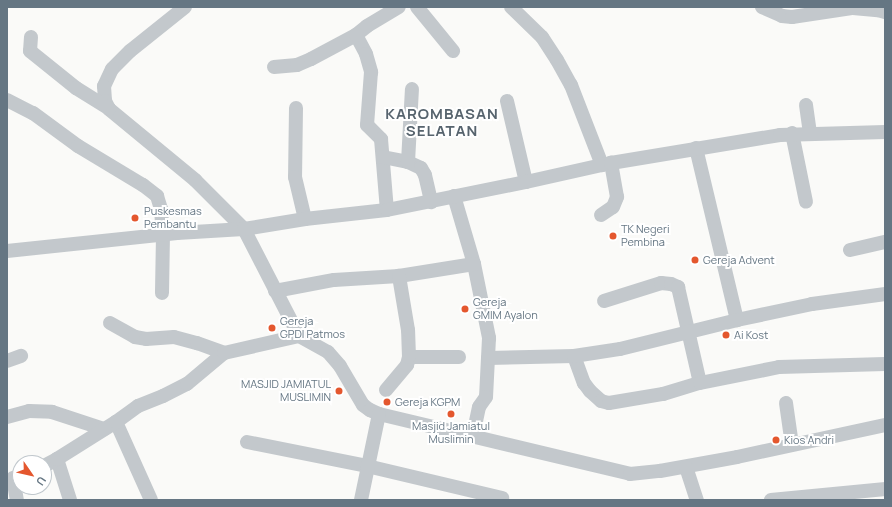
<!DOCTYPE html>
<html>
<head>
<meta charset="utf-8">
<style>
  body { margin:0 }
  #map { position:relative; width:892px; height:507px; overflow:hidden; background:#fafaf8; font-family:Manrope,sans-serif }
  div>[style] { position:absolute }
  .minor>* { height:14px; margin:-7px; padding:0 7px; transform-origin:7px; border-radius:7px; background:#c3c8cc }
  .dots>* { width:11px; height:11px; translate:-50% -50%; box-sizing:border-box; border:2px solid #fff; border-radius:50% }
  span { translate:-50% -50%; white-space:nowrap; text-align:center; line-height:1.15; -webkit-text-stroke:4px #fff; paint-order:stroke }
  .poi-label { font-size:11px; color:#657683 }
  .left { translate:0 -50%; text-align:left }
  .right { translate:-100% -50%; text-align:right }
  .district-label { font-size:15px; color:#57646e; font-weight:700; letter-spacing:1px }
  .frame { position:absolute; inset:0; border:8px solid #657683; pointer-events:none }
  .north { position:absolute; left:12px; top:455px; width:40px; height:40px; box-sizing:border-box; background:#fff; border:1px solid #c1c8cd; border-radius:50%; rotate:124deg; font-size:11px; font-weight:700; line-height:16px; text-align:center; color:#657683 }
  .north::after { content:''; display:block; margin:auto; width:14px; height:18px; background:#e4572e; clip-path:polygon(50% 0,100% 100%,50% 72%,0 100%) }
</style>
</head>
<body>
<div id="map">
  <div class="minor">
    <div style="left:185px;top:7px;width:70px;rotate:141.3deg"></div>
    <div style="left:130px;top:51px;width:25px;rotate:135deg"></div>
    <div style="left:112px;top:69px;width:19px;rotate:115deg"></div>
    <div style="left:104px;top:86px;width:15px;rotate:86deg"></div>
    <div style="left:105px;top:101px;width:9px;rotate:63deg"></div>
    <div style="left:109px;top:109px;width:112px;rotate:39.5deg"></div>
    <div style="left:195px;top:180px;width:69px;rotate:45deg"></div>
    <div style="left:244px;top:229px;width:120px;rotate:62.8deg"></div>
    <div style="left:299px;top:336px;width:33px;rotate:29deg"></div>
    <div style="left:328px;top:352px;width:18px;rotate:49deg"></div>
    <div style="left:340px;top:366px;width:45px;rotate:59.5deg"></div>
    <div style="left:363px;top:405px;width:9px;rotate:36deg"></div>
    <div style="left:370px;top:410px;width:10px;rotate:24deg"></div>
    <div style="left:379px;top:414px;width:258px;rotate:13.4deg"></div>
    <div style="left:630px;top:474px;width:30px;rotate:-6deg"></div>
    <div style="left:660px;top:471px;width:78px;rotate:-10.3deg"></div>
    <div style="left:737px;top:457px;width:151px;rotate:-12.2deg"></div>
    <div style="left:417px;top:7px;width:57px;rotate:50.7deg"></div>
    <div style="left:511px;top:7px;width:43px;rotate:44.1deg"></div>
    <div style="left:542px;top:37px;width:27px;rotate:57deg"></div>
    <div style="left:557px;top:60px;width:29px;rotate:61deg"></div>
    <div style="left:571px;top:85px;width:86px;rotate:68.8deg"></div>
    <div style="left:762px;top:7px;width:22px;rotate:24deg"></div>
    <div style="left:782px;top:16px;width:10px;rotate:6deg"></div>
    <div style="left:792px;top:17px;width:62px;rotate:-8.4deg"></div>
    <div style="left:853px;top:8px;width:25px;rotate:5deg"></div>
    <div style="left:878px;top:10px;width:7px;rotate:16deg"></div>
    <div style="left:356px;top:35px;width:21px;rotate:62deg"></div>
    <div style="left:366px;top:54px;width:19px;rotate:74deg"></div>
    <div style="left:371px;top:72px;width:53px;rotate:94.3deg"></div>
    <div style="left:367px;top:125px;width:20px;rotate:45deg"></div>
    <div style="left:381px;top:139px;width:71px;rotate:85.2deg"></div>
    <div style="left:31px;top:37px;width:14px;rotate:94deg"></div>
    <div style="left:30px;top:51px;width:59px;rotate:38.8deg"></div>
    <div style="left:76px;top:88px;width:39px;rotate:32deg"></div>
    <div style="left:274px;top:67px;width:23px;rotate:-5deg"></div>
    <div style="left:297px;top:65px;width:15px;rotate:-23deg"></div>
    <div style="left:311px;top:59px;width:51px;rotate:-28.1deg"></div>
    <div style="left:356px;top:35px;width:14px;rotate:-39deg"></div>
    <div style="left:367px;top:26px;width:37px;rotate:-31deg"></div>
    <div style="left:7px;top:100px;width:29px;rotate:27deg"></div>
    <div style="left:33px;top:113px;width:56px;rotate:36.3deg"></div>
    <div style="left:78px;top:146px;width:76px;rotate:31deg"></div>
    <div style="left:143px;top:185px;width:18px;rotate:38deg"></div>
    <div style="left:157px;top:196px;width:14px;rotate:73deg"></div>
    <div style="left:161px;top:209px;width:26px;rotate:86deg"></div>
    <div style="left:163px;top:235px;width:58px;rotate:91deg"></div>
    <div style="left:507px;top:101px;width:83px;rotate:76.8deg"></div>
    <div style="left:806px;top:105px;width:28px;rotate:82deg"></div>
    <div style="left:296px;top:108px;width:69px;rotate:90.8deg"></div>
    <div style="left:295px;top:177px;width:43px;rotate:76.6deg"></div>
    <div style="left:792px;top:133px;width:70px;rotate:78.5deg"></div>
    <div style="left:696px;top:148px;width:177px;rotate:76.6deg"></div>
    <div style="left:737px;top:320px;width:77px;rotate:-12deg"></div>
    <div style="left:812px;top:304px;width:74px;rotate:-7.8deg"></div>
    <div style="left:383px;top:157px;width:25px;rotate:11deg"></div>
    <div style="left:408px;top:162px;width:14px;rotate:25deg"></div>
    <div style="left:421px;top:168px;width:8px;rotate:60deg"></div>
    <div style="left:425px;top:175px;width:28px;rotate:77deg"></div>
    <div style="left:408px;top:162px;width:73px;rotate:-86.9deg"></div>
    <div style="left:454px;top:196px;width:71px;rotate:73.6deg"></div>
    <div style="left:474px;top:264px;width:76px;rotate:78.5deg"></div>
    <div style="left:489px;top:338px;width:59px;rotate:92.9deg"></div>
    <div style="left:486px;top:397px;width:12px;rotate:125deg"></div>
    <div style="left:479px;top:407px;width:14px;rotate:102deg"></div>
    <div style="left:601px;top:215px;width:14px;rotate:-34deg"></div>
    <div style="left:613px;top:207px;width:11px;rotate:-68deg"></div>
    <div style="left:617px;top:197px;width:35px;rotate:-100deg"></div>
    <div style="left:850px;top:250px;width:36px;rotate:-13deg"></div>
    <div style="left:7px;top:251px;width:171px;rotate:-6deg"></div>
    <div style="left:177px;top:233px;width:67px;rotate:-3.4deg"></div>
    <div style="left:244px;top:229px;width:62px;rotate:-9.3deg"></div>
    <div style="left:305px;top:219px;width:82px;rotate:-6.3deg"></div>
    <div style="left:387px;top:210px;width:142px;rotate:-11.4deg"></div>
    <div style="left:526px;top:182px;width:87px;rotate:-12.6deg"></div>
    <div style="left:611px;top:163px;width:171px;rotate:-9.4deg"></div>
    <div style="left:780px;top:135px;width:105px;rotate:-1.6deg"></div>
    <div style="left:275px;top:291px;width:60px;rotate:-10.6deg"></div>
    <div style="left:334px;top:280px;width:65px;rotate:-3.5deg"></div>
    <div style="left:399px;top:276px;width:76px;rotate:-9.1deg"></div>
    <div style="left:604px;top:301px;width:60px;rotate:-17.5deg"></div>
    <div style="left:661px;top:283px;width:10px;rotate:6deg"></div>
    <div style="left:671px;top:284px;width:8px;rotate:23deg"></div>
    <div style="left:678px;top:287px;width:98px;rotate:77.1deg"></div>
    <div style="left:110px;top:323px;width:29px;rotate:29deg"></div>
    <div style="left:135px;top:337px;width:11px;rotate:10deg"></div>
    <div style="left:146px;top:339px;width:28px;rotate:-4deg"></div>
    <div style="left:174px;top:337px;width:24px;rotate:15deg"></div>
    <div style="left:197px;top:343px;width:29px;rotate:20deg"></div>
    <div style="left:574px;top:356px;width:29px;rotate:70deg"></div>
    <div style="left:584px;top:383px;width:10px;rotate:53deg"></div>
    <div style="left:590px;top:391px;width:15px;rotate:42deg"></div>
    <div style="left:601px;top:401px;width:8px;rotate:14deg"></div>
    <div style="left:609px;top:403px;width:55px;rotate:-9.5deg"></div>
    <div style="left:663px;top:394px;width:39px;rotate:-17deg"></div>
    <div style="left:700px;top:383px;width:81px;rotate:-11.4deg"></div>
    <div style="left:779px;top:367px;width:106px;rotate:-1.6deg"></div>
    <div style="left:409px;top:357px;width:50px"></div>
    <div style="left:488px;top:358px;width:86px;rotate:-1.3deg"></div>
    <div style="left:574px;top:356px;width:47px;rotate:-8.7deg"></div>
    <div style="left:620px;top:349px;width:121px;rotate:-13.9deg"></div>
    <div style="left:7px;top:361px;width:15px;rotate:-20deg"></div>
    <div style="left:386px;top:390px;width:33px;rotate:-50deg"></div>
    <div style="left:407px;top:365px;width:8px;rotate:-76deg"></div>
    <div style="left:409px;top:357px;width:27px;rotate:-92deg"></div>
    <div style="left:408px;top:330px;width:55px;rotate:-99.5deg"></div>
    <div style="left:786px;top:403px;width:42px;rotate:81.9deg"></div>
    <div style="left:7px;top:417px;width:23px;rotate:-15deg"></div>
    <div style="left:29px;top:411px;width:23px;rotate:2deg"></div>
    <div style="left:52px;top:412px;width:55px;rotate:18.1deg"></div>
    <div style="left:116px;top:422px;width:85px;rotate:65.8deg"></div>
    <div style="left:247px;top:442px;width:122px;rotate:11.3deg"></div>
    <div style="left:367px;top:466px;width:139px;rotate:13.3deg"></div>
    <div style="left:57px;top:459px;width:43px;rotate:72.4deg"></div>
    <div style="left:44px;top:466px;width:15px;rotate:-28deg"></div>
    <div style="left:57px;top:459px;width:70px;rotate:-32.1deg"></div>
    <div style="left:116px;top:422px;width:27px;rotate:-36deg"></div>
    <div style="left:138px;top:406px;width:27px;rotate:-22deg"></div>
    <div style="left:163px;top:396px;width:27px;rotate:-27deg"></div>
    <div style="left:187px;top:384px;width:48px;rotate:-40deg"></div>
    <div style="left:224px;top:353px;width:77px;rotate:-12.8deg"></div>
    <div style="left:686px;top:467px;width:35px;rotate:72deg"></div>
    <div style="left:13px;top:478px;width:22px;rotate:80deg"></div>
    <div style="left:361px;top:500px;width:88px;rotate:-78.2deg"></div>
    <div style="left:771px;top:500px;width:115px;rotate:-5.5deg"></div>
  </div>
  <div class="dots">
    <div style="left:135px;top:218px;background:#e4572e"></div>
    <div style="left:613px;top:236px;background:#e4572e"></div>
    <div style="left:695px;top:260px;background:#e4572e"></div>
    <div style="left:465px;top:309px;background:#e4572e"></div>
    <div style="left:272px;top:328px;background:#e4572e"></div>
    <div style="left:726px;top:335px;background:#e4572e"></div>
    <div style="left:339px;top:391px;background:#e4572e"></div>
    <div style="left:387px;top:402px;background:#e4572e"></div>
    <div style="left:451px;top:414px;background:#e4572e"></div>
    <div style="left:776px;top:440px;background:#e4572e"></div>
  </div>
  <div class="poi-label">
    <span class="left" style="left:144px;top:218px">Puskesmas<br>Pembantu</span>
    <span class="left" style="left:621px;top:236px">TK Negeri<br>Pembina</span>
    <span class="left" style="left:703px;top:260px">Gereja Advent</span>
    <span class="left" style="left:473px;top:309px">Gereja<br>GMIM Ayalon</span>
    <span class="left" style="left:280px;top:328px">Gereja<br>GPDI Patmos</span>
    <span class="left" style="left:734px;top:335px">Ai Kost</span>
    <span class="right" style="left:331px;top:391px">MASJID JAMIATUL<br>MUSLIMIN</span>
    <span class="left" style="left:395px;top:402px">Gereja KGPM</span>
    <span style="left:451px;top:433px">Masjid Jamiatul<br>Muslimin</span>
    <span class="left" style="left:784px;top:440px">Kios Andri</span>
  </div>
  <div class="district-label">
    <span style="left:442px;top:122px">KAROMBASAN<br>SELATAN</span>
  </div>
  <div class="frame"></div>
  <div class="north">U</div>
</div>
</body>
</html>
